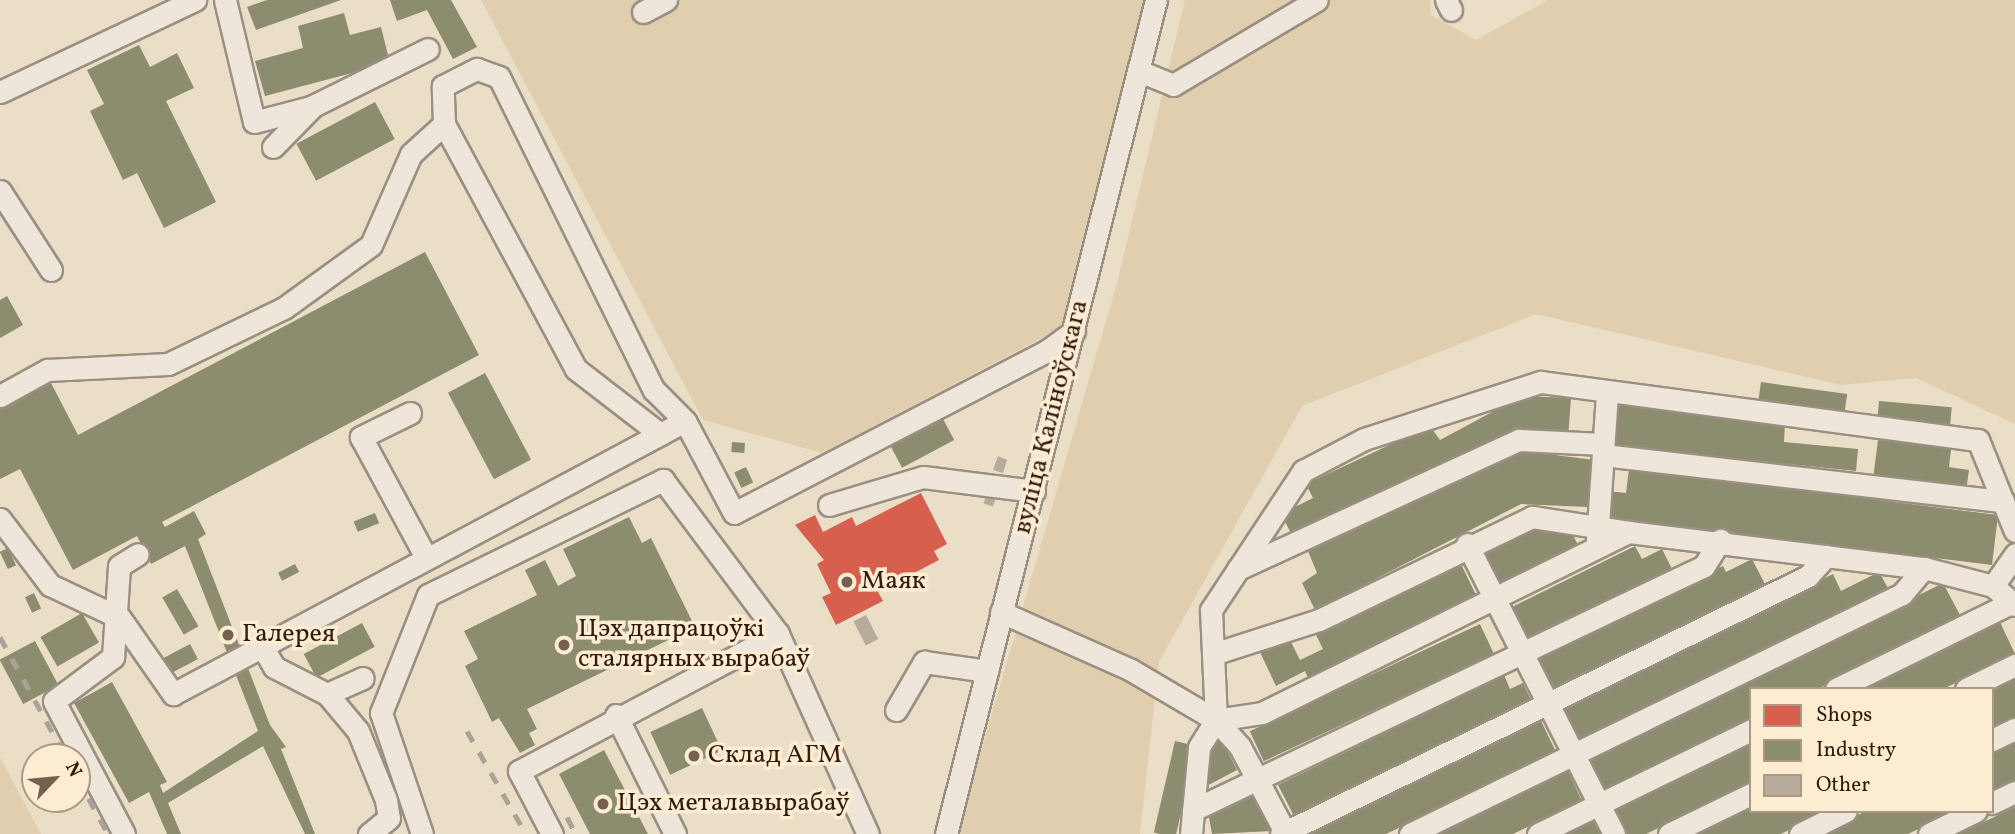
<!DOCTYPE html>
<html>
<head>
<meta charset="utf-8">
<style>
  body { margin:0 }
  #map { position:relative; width:2015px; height:834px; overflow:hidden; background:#ebdec7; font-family:Vollkorn,serif }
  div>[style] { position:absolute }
  .green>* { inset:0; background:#e1ceaf }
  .shops>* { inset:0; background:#d6604d }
  .industry>* { inset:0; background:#8c8c6e; transform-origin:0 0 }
  .building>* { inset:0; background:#b6ab9c; transform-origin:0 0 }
  .roads { filter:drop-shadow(2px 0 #9a8f81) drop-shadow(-2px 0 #9a8f81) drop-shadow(0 2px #9a8f81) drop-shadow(0 -2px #9a8f81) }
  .minor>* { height:21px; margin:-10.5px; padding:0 10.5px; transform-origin:10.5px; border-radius:10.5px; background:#eee6db }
  .rail>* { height:5px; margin-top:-2.5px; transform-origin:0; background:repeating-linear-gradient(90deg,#aaa298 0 12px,transparent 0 24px) }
  .dots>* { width:19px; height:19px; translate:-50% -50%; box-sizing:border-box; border:4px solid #fcecd1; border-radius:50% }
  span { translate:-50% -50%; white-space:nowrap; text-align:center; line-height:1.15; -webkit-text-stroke:7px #fcecd1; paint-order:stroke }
  .street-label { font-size:26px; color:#351b0f }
  .poi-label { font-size:26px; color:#351b0f }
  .left { translate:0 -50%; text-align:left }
  .legend { position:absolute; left:1749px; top:687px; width:245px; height:126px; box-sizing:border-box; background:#fcecd1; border:2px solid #ac9883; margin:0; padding:9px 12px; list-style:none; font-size:21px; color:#351b0f }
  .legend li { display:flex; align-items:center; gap:14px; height:35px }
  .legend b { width:35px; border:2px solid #ac9883 }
  .north { position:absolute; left:21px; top:743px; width:70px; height:70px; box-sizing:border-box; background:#fcecd1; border:2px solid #ac9883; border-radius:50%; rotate:64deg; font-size:19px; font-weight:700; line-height:28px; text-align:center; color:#351b0f }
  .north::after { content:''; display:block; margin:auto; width:24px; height:32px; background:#755f4f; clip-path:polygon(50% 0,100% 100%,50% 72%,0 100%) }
</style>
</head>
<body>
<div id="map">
  <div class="green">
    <div style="clip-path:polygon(481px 0,1148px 0,1072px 303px,1059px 329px,822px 453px,703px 420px)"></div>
    <div style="clip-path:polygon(1185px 0,1430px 0,1431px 15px,1476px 40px,1548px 0,2015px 0,2015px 424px,1916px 378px,1841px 385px,1536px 314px,1302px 406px,1159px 662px,1140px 834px,957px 834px,1117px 283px)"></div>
    <div style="clip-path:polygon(0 757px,41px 834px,0 834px)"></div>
  </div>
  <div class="shops">
    <div style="clip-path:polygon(921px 493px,947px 544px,934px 551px,939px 560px,878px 592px,883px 601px,836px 625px,822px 597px,831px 593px,817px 564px,824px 560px,795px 525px,815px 515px,823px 532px,852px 517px,856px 526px)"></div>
  </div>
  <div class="industry">
    <div style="clip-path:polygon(267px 0,341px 0,256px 30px,247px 7px)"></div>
    <div style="clip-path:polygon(390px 0,451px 0,477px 47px,453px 59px,427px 10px,397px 21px)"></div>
    <div style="clip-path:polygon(344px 13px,350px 35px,381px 27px,390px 63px,265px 96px,255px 61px,303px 48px,298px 26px)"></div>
    <div style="clip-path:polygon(139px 45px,150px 67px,177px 53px,194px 88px,166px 101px,216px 202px,164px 228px,137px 173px,123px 180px,90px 111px,104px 104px,87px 70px)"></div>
    <div style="left:375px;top:102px;width:42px;height:89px;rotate:62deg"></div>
    <div style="clip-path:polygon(425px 252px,479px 355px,162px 522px,165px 527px,194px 511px,206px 534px,198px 539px,270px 725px,286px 747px,281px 749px,315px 834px,305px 834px,263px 746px,168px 803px,181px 834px,167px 834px,149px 792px,129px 803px,74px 703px,112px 682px,167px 782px,160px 785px,163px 793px,258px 731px,185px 546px,151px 564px,137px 536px,73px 570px,20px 469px,0 479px,0 405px,49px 379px,78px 435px)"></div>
    <div style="clip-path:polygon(7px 296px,23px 325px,0 338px,0 300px)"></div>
    <div style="left:485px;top:373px;width:98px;height:42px;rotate:62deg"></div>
    <div style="left:1761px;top:382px;width:87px;height:18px;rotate:8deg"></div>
    <div style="clip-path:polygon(1522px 396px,1571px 398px,1568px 438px,1521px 429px,1292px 535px,1281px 514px,1313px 498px,1306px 484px,1430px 426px,1440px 440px)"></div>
    <div style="left:1879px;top:401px;width:73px;height:18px;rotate:5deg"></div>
    <div style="clip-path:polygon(1617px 405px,1785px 422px,1784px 442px,1858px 449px,1856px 471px,1613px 446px)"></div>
    <div style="left:942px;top:417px;width:26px;height:59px;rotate:62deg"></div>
    <div style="clip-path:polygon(1878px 440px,1951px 449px,1949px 467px,1969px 470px,1966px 491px,1873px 479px)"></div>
    <div style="left:732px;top:442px;width:13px;height:10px;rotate:4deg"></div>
    <div style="clip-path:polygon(1517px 450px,1594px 460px,1588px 507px,1521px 504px,1315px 610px,1302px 583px,1317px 573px,1308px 551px)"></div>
    <div style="left:746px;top:467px;width:17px;height:13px;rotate:65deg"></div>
    <div style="clip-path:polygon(1629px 469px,1998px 515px,1992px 565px,1604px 517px,1607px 491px,1626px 493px)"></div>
    <div style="left:375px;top:513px;width:11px;height:23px;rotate:68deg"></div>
    <div style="clip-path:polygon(629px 517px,642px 543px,651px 538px,695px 627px,527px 709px,537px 729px,529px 733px,535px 745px,520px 753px,499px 718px,492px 722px,465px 666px,478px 659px,464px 631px,537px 595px,525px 570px,545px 560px,558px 586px,576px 576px,563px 549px)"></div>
    <div style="clip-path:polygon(1530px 527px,1572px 533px,1579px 547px,1496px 588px,1477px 553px)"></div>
    <div style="clip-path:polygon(1635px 546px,1642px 559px,1662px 549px,1672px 569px,1526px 641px,1510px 608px)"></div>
    <div style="left:8px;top:548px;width:19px;height:9px;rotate:65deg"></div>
    <div style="clip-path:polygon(1752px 559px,1766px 586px,1553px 691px,1536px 658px,1723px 566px,1726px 572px)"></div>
    <div style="clip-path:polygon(1460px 562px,1476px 595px,1308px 678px,1305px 671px,1276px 686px,1259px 650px,1288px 636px,1300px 660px,1323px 649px,1315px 633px)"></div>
    <div style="left:295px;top:564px;width:9px;height:19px;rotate:63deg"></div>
    <div style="clip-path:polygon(1879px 572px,1888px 588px,1580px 743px,1563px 710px,1833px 574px,1841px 591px)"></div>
    <div style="clip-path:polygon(1943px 583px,1961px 617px,1818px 689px,1751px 689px,1751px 723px,1606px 795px,1589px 761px)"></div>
    <div style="left:177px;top:589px;width:43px;height:17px;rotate:60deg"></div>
    <div style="left:34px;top:593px;width:17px;height:10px;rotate:65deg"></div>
    <div style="left:82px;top:613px;width:34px;height:48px;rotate:60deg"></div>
    <div style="clip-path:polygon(1999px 620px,2015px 654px,1943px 689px,1858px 689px)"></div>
    <div style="left:362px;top:623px;width:27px;height:66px;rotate:62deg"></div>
    <div style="left:1480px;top:624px;width:33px;height:254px;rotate:65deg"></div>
    <div style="left:35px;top:641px;width:50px;height:40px;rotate:62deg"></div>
    <div style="left:190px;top:644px;width:17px;height:32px;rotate:62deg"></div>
    <div style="clip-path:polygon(1504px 675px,1510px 689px,1523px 683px,1531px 700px,1294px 816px,1278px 785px)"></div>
    <div style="clip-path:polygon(2015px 676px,2015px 719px,1992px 730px,1992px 687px)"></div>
    <div style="left:702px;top:708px;width:47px;height:57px;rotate:65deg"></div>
    <div style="clip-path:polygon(1541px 721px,1556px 752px,1386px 834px,1306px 834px)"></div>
    <div style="clip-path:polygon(1220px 737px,1237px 770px,1199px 790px,1202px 747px)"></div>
    <div style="clip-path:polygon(2015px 739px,2015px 782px,1992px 793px,1992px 750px)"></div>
    <div style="left:1175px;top:741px;width:22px;height:94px;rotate:13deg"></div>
    <div style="clip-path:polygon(1751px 741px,1751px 783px,1646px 834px,1627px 834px,1614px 808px)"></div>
    <div style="clip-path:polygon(604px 750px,648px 834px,590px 834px,559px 774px)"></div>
    <div style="clip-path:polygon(1568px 771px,1582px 801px,1513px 834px,1439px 834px)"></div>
    <div style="clip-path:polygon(1255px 795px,1272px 831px,1212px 834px,1209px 817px)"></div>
    <div style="clip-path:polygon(1751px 806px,1751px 811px,1827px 811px,1781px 834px,1694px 834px)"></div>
    <div style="clip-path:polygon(2015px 807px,2015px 834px,1959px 834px)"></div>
    <div style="clip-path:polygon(1866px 811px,1955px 811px,1908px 834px,1820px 834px)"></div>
    <div style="clip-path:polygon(1593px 819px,1601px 834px,1564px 834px)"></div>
  </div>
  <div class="building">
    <div style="clip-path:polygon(998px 456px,1007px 460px,1003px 473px,993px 470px)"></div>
    <div style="left:987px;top:492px;width:10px;height:12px;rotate:17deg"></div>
    <div style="left:866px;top:615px;width:27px;height:14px;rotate:63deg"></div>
  </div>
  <div class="roads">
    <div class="minor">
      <div style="left:225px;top:0;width:125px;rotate:76.6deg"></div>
      <div style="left:254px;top:122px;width:59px;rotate:-14.7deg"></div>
      <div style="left:1446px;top:0;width:11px;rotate:63deg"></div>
      <div style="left:643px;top:12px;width:26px;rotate:-28deg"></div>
      <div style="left:1139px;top:71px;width:37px;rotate:22deg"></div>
      <div style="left:1173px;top:85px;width:167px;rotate:-30.6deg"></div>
      <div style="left:0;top:92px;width:216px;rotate:-25.3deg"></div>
      <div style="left:444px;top:124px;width:278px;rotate:61.7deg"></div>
      <div style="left:576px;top:369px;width:106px;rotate:37.7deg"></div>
      <div style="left:273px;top:147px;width:57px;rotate:-45.7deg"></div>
      <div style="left:313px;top:106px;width:128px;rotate:-26.4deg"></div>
      <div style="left:0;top:191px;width:94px;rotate:57.2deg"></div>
      <div style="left:0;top:396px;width:54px;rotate:-29deg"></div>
      <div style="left:47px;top:370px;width:121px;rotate:-2.8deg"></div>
      <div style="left:168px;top:364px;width:129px;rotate:-25.8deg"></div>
      <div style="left:284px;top:308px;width:107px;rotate:-35.9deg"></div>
      <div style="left:371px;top:245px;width:99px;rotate:-66.3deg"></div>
      <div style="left:411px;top:154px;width:45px;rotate:-42.3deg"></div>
      <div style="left:444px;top:124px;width:38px;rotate:-92deg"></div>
      <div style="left:443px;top:86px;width:38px;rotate:-27deg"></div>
      <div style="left:477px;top:69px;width:23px;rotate:20deg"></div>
      <div style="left:499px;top:77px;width:349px;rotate:63.7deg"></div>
      <div style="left:654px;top:390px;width:44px;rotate:45deg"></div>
      <div style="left:685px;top:421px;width:104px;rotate:62deg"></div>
      <div style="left:734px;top:513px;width:354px;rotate:-27.4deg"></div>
      <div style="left:1048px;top:350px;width:32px;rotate:-36deg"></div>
      <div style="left:410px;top:413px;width:55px;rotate:153.9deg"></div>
      <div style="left:361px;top:437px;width:136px;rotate:61.6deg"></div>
      <div style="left:1603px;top:455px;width:403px;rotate:6.6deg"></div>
      <div style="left:829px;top:505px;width:98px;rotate:-16.6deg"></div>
      <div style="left:923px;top:477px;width:112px;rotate:7.2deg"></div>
      <div style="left:0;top:519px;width:83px;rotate:52.9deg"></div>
      <div style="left:50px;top:585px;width:77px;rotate:25.2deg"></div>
      <div style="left:120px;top:618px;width:93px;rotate:55.1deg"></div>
      <div style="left:173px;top:694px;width:580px;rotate:-28.07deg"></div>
      <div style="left:1597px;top:540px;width:148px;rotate:-86.1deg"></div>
      <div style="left:1467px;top:544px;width:325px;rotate:63.1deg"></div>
      <div style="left:1238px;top:569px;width:309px;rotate:-24.7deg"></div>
      <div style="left:1519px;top:440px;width:84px;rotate:2.7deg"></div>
      <div style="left:1993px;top:586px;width:39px;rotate:-55deg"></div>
      <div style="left:1001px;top:612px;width:142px;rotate:24deg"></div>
      <div style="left:1131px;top:670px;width:99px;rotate:30.5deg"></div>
      <div style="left:1216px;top:720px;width:36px;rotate:48deg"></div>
      <div style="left:1240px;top:747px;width:98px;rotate:62.1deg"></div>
      <div style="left:262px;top:646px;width:24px;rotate:60deg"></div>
      <div style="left:274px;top:667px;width:59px;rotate:27deg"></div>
      <div style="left:327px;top:694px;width:39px;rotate:-24deg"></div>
      <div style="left:1213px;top:654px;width:111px;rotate:-17.8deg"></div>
      <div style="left:1319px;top:620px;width:237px;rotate:-25.8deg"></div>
      <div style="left:1532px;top:517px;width:98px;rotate:8.8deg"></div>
      <div style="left:1836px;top:689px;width:197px;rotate:-26.2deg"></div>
      <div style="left:1966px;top:689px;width:55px;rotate:-26.1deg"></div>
      <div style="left:327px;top:694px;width:48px;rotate:50deg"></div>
      <div style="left:358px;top:731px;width:74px;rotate:67.9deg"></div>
      <div style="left:386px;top:800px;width:18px;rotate:81deg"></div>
      <div style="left:389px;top:818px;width:26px;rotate:141deg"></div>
      <div style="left:896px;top:710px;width:56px;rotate:-59.7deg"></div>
      <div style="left:924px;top:662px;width:64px;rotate:8.1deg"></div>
      <div style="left:616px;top:715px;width:133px;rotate:63.6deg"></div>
      <div style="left:1216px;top:720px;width:47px;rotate:-8.7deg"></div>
      <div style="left:1262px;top:713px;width:409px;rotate:-26.3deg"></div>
      <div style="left:1629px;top:532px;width:297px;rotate:7deg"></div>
      <div style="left:1924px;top:568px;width:71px;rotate:14.6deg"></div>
      <div style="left:1993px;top:586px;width:29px;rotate:41deg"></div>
      <div style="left:1992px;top:740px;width:25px;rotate:-26deg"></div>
      <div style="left:1992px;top:803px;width:25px;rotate:-26deg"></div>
      <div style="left:1193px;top:810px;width:566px;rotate:-25.52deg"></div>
      <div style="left:1704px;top:566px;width:31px;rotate:-58deg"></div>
      <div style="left:124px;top:834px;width:150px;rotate:-117.8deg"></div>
      <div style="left:54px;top:701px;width:74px;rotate:-36.7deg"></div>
      <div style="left:113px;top:657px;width:91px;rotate:-86.2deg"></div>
      <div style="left:119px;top:566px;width:22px;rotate:-32deg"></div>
      <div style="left:422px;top:834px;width:128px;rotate:-108.7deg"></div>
      <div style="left:381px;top:713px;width:127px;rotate:-68.3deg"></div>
      <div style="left:428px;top:595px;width:262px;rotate:-26.1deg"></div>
      <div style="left:663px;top:480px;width:192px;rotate:53.2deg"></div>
      <div style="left:778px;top:634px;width:219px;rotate:65.8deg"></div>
      <div style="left:552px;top:834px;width:71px;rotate:-117.6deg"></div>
      <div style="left:519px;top:771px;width:293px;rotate:-27.9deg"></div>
      <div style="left:946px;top:834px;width:860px;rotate:-75.87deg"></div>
      <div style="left:1191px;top:834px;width:87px;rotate:-84.7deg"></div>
      <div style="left:1199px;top:747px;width:32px;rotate:-58deg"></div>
      <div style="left:1216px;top:720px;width:110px;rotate:-92.6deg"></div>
      <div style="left:1211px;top:610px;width:167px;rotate:-56.5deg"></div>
      <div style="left:1303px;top:471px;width:69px;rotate:-27.7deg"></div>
      <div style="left:1364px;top:439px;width:186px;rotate:-17.9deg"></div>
      <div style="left:1541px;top:382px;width:441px;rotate:7.6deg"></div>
      <div style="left:1978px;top:440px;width:98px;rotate:67.9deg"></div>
      <div style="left:1281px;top:834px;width:587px;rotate:-26.08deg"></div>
      <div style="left:1808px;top:576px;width:27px;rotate:-48deg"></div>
      <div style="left:1410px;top:834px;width:547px;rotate:-26deg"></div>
      <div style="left:1902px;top:594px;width:34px;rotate:-50deg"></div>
      <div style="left:1538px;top:834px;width:237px;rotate:-26deg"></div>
      <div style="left:1669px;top:834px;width:91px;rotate:-26deg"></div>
      <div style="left:1800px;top:834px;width:51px;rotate:-26.6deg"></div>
      <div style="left:1929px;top:834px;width:52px;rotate:-26.1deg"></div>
    </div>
  </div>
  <div class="rail">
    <div style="left:0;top:637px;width:137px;rotate:61.2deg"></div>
    <div style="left:467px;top:731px;width:119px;rotate:60.2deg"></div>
    <div style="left:77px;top:777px;width:65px;rotate:61.5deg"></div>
    <div style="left:567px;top:817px;width:19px;rotate:62deg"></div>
  </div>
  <div class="dots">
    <div style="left:847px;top:582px;background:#755f4f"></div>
    <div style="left:228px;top:635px;background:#755f4f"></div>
    <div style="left:564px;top:645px;background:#755f4f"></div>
    <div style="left:694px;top:756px;background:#755f4f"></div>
    <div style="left:603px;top:804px;background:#755f4f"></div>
  </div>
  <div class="street-label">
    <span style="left:1052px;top:417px;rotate:-76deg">вуліца Каліноўскага</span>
  </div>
  <div class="poi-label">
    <span class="left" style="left:861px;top:582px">Маяк</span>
    <span class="left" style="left:578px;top:645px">Цэх дапрацоўкі<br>сталярных вырабаў</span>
    <span class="left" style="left:242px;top:635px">Галерея</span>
    <span class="left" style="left:708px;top:756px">Склад АГМ</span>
    <span class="left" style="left:617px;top:804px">Цэх металавырабаў</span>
  </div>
  <ul class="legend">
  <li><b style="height:19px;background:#d6604d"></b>Shops</li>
  <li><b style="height:19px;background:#8c8c6e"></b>Industry</li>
  <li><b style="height:19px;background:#b6ab9c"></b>Other</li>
  </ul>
  <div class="north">N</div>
</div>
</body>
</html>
